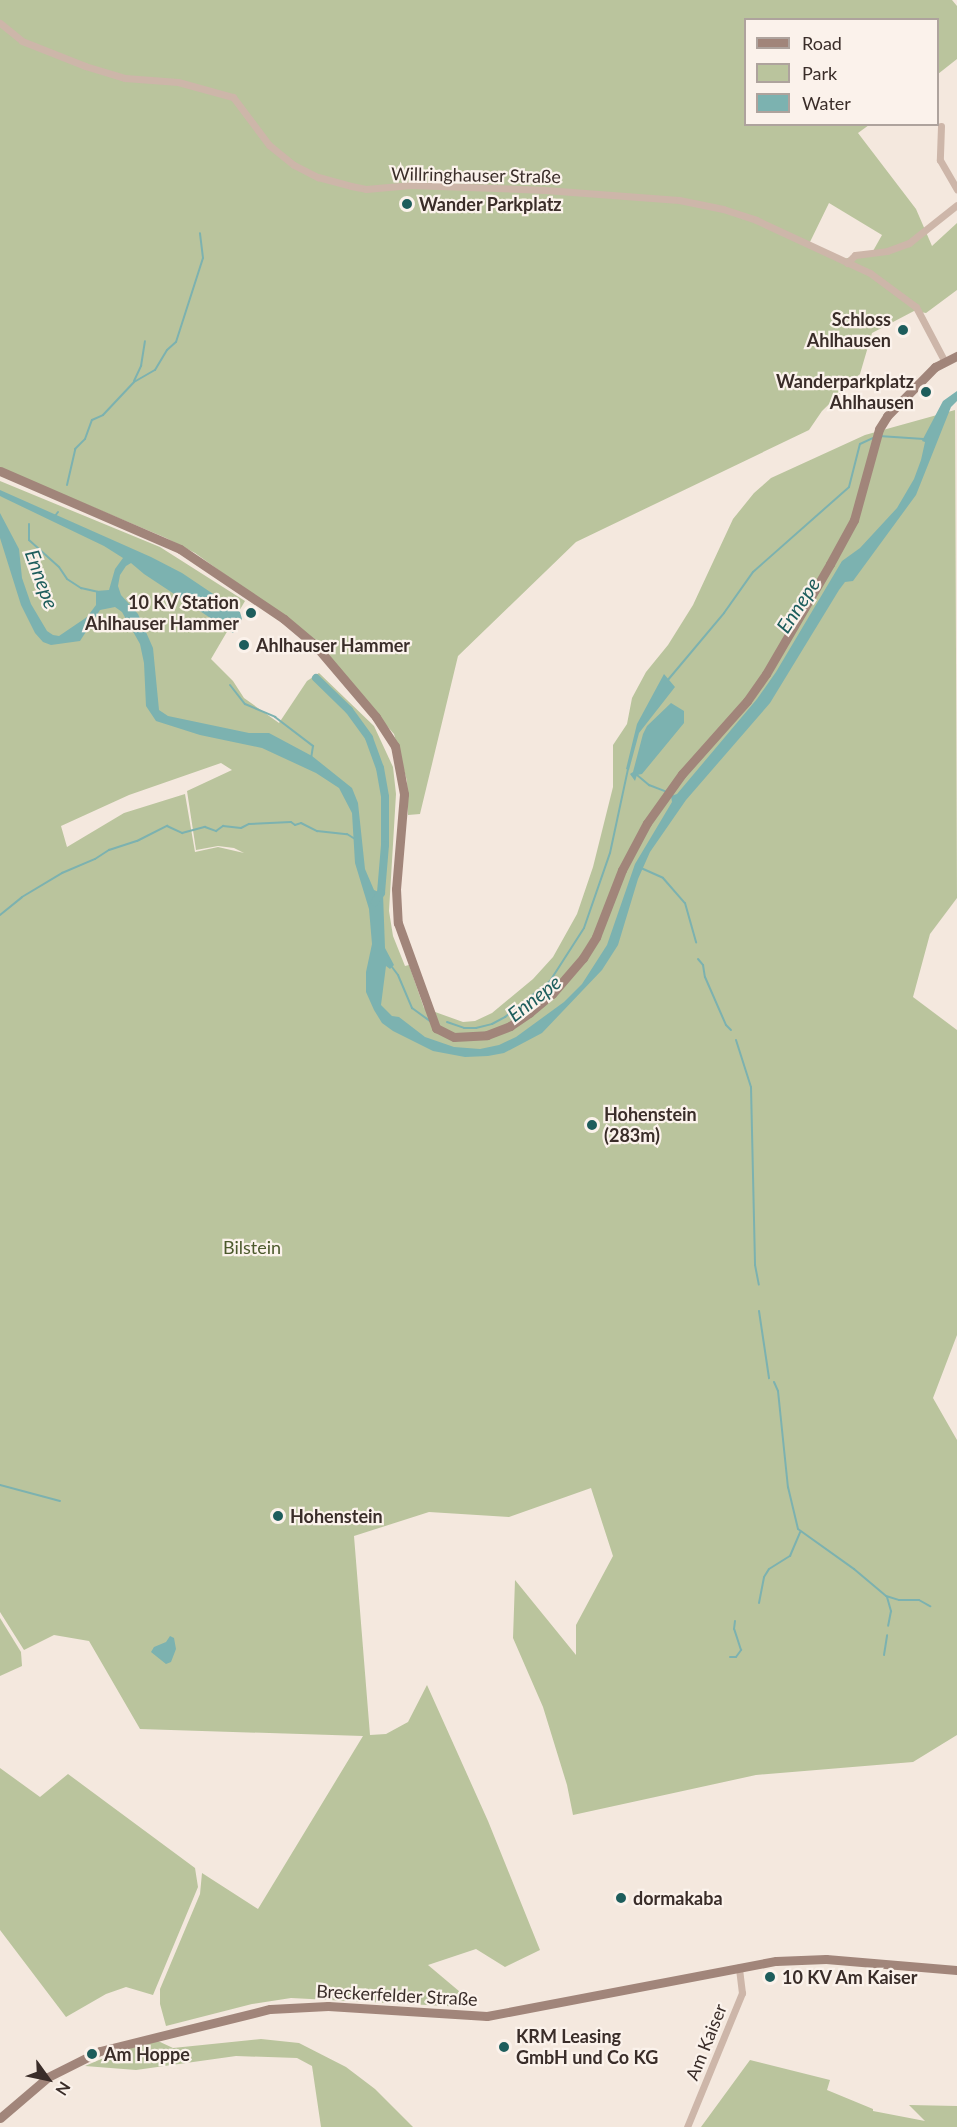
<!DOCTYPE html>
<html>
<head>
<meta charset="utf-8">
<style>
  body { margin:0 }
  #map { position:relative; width:957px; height:2127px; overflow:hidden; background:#f4e8de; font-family:Lato,sans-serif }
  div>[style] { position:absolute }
  .green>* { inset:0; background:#bac49d }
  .water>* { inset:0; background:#7cb2b0 }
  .stream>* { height:2px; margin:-1px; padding:0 1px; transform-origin:1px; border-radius:1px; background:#7cb2b0 }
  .canal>* { height:8px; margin:-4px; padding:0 4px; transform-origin:4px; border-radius:4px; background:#7cb2b0 }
  .street>* { height:7px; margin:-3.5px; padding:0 3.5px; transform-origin:3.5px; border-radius:3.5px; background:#cdb6a9 }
  .secondary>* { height:9px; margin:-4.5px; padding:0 4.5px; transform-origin:4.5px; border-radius:4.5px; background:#a1857a }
  .dots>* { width:16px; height:16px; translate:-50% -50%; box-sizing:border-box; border:3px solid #fbf2eb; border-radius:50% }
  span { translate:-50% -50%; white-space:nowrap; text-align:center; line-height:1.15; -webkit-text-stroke:4.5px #fbf2eb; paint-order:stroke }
  .street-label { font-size:18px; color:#3a2d29 }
  .poi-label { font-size:18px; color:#3a2d29; font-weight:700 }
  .left { translate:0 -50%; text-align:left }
  .right { translate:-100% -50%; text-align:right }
  .park-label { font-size:18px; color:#4c592c }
  .water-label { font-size:20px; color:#1d5d5c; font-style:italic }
  .legend { position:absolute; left:744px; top:18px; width:195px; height:108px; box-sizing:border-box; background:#fbf2eb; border:2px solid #aea39d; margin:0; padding:8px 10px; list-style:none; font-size:18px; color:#3a2d29 }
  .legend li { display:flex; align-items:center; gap:12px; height:30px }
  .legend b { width:30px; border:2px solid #aea39d }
  .north { position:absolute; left:18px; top:2049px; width:60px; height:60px; -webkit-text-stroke:4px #fbf2eb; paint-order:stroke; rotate:123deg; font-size:16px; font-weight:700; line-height:24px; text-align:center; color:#3a2d29 }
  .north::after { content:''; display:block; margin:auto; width:21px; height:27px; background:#3a2d29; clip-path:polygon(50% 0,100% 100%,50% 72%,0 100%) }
</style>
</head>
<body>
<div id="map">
  <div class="green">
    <div style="clip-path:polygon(evenodd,0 0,952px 0,957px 6px,957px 59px,938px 74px,938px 20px,746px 20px,746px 124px,869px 125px,858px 133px,916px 209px,932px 246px,957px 223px,957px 290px,926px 313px,914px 311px,872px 333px,860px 374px,822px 411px,809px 430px,576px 542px,458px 656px,420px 814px,408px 815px,407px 781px,394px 734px,302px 630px,195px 553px,166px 538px,0 468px,0 0,829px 203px,882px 235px,873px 251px,844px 259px,809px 244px,829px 203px)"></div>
    <div style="clip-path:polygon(evenodd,955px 410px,957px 898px,930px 934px,913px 997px,957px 1030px,957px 1335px,933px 1398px,957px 1440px,957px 1735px,913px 1762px,756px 1775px,573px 1815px,567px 1785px,543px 1707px,513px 1638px,515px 1580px,576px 1655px,576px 1625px,613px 1556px,591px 1488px,509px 1517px,429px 1512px,354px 1536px,370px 1735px,386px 1734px,408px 1722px,427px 1685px,488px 1821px,540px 1950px,505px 1967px,476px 1949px,428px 1965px,466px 1997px,465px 2007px,291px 1998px,252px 2004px,166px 2026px,160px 2004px,160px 1989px,200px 1894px,202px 1873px,258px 1909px,363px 1736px,140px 1729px,89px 1641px,54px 1635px,24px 1650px,0 1612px,0 481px,160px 547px,245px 601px,211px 659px,233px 681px,244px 698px,279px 723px,307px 681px,319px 673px,374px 726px,393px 767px,396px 794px,389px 911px,393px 936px,405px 966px,409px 965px,424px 1008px,463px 1022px,475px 1021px,492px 1013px,533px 979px,553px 957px,577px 914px,593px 867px,613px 787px,613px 745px,627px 724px,632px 698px,646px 672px,668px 645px,693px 605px,733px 519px,754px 493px,771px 478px,865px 435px,955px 410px,221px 763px,232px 770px,187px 791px,196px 850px,218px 846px,234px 848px,244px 853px,218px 847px,195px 852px,185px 794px,124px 813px,67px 847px,61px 826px,129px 795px,221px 763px)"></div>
    <div style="clip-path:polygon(0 1618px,21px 1652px,22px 1666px,0 1676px)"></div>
    <div style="clip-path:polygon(0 1768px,40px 1797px,68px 1774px,195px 1868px,198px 1887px,153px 1995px,126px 1987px,106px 1994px,66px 2017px,0 1930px)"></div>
    <div style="clip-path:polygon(261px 2039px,299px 2043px,346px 2067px,375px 2089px,413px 2127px,321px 2127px,312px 2066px,297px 2058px,236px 2056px,136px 2070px,85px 2066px,120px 2051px,158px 2041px,173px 2048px)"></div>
    <div style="clip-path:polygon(750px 2060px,830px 2080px,827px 2090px,873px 2109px,873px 2111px,925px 2121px,909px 2105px,957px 2106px,957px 2127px,701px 2127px)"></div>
  </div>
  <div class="water">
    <div style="clip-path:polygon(957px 391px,957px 401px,951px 407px,916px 495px,853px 581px,845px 582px,839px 590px,770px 703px,686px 800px,650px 852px,638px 879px,618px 945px,602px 970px,542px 1033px,504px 1053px,488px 1056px,465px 1057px,433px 1051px,393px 1031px,382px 1023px,374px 1010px,366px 992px,366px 972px,372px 944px,369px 909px,355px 863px,352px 813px,339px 788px,316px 773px,262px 748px,200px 735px,156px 721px,146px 706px,144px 663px,140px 644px,122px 612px,115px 607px,100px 610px,80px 641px,51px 645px,43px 642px,35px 633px,21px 605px,0 538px,0 513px,19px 549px,22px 578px,31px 604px,47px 631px,53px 635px,59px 636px,87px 617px,96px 605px,96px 591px,109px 590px,115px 569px,123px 558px,104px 546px,4px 498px,0 496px,0 490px,151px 557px,182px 573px,240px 612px,242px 619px,233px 633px,144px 574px,131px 563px,126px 566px,120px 575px,118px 586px,121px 595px,138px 614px,153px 648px,159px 710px,168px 716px,249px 733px,269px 733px,312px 756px,352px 788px,358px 803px,365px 869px,374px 890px,383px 894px,385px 948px,394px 965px,390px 969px,386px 966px,381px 1005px,392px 1016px,399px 1017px,425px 1037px,454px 1047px,480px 1049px,499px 1045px,516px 1037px,564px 1002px,582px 984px,607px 945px,635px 864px,672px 802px,671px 796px,677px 794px,757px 699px,776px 672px,842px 561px,860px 548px,897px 508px,914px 479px,921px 460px,925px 442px,922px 441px,924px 437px,943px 401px)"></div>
    <div style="clip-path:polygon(664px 674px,675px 687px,639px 733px,629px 770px,626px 769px,637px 724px)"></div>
    <div style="clip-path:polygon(671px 703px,684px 711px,684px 723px,642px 774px,637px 775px,635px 781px,630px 774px,633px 772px,643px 734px,647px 726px)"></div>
    <div style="clip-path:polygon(170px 1636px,174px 1638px,176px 1649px,171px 1662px,166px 1664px,151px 1652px,154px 1647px,166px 1642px)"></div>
  </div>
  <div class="stream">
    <div style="left:134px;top:381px;width:17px;rotate:-65deg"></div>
    <div style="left:141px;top:366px;width:25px;rotate:-81deg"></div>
    <div style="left:879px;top:436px;width:45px;rotate:3.8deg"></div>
    <div style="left:67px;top:485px;width:37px;rotate:-77deg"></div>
    <div style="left:75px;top:449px;width:14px;rotate:-45deg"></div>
    <div style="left:85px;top:439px;width:20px;rotate:-70deg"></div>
    <div style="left:92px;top:420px;width:12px;rotate:-24deg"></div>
    <div style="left:103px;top:415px;width:45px;rotate:-46.8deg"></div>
    <div style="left:134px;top:382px;width:24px;rotate:-30deg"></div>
    <div style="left:155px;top:370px;width:23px;rotate:-59deg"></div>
    <div style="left:167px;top:350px;width:12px;rotate:-42deg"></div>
    <div style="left:176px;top:342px;width:88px;rotate:-72.2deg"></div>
    <div style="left:203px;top:258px;width:25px;rotate:-97deg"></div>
    <div style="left:55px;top:516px;width:5px;rotate:-53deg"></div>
    <div style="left:29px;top:524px;width:16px;rotate:90deg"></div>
    <div style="left:29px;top:540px;width:40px;rotate:42deg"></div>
    <div style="left:59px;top:567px;width:14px;rotate:56deg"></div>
    <div style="left:67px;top:579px;width:17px;rotate:33deg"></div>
    <div style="left:81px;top:588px;width:17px;rotate:13deg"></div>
    <div style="left:667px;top:681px;width:89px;rotate:-50deg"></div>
    <div style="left:724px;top:613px;width:50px;rotate:-54.7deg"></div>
    <div style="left:753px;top:572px;width:128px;rotate:-41.5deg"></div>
    <div style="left:849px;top:487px;width:44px;rotate:-75.7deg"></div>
    <div style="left:860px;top:444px;width:14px;rotate:-25deg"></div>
    <div style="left:230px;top:685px;width:24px;rotate:52deg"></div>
    <div style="left:245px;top:704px;width:33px;rotate:23deg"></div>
    <div style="left:275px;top:717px;width:48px;rotate:37.3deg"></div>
    <div style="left:313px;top:746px;width:12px;rotate:99deg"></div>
    <div style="left:637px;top:775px;width:16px;rotate:40deg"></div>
    <div style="left:649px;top:785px;width:17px;rotate:21deg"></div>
    <div style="left:641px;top:868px;width:24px;rotate:24deg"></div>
    <div style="left:663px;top:878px;width:33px;rotate:49deg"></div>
    <div style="left:685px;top:903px;width:41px;rotate:74.2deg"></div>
    <div style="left:0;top:915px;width:28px;rotate:-39deg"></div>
    <div style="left:22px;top:897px;width:47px;rotate:-31deg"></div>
    <div style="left:62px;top:873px;width:36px;rotate:-23deg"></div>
    <div style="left:95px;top:859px;width:17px;rotate:-33deg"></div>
    <div style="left:109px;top:850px;width:29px;rotate:-18deg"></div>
    <div style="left:137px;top:841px;width:34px;rotate:-27deg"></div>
    <div style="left:167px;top:826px;width:17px;rotate:25deg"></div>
    <div style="left:182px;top:833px;width:24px;rotate:-15deg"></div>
    <div style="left:205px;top:827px;width:12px;rotate:20deg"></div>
    <div style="left:216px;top:831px;width:9px;rotate:-36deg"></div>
    <div style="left:223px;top:826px;width:18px;rotate:6deg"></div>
    <div style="left:241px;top:828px;width:9px;rotate:-27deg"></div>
    <div style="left:249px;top:824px;width:42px;rotate:-2.7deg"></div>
    <div style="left:291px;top:822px;width:5px;rotate:37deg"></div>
    <div style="left:295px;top:825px;width:6px;rotate:-18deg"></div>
    <div style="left:301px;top:823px;width:18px;rotate:27deg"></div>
    <div style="left:317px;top:831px;width:30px;rotate:6deg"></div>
    <div style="left:347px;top:834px;width:9px;rotate:32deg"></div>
    <div style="left:698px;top:959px;width:8px;rotate:50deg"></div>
    <div style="left:703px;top:965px;width:12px;rotate:81deg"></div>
    <div style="left:705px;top:977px;width:52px;rotate:66.4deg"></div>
    <div style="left:726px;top:1025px;width:7px;rotate:45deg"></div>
    <div style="left:392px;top:967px;width:10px;rotate:53deg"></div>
    <div style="left:398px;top:975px;width:36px;rotate:67deg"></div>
    <div style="left:412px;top:1008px;width:22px;rotate:36deg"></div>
    <div style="left:447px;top:1022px;width:18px;rotate:19deg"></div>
    <div style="left:464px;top:1028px;width:12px"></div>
    <div style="left:476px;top:1028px;width:16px;rotate:-14deg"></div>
    <div style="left:492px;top:1024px;width:15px;rotate:-28deg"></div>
    <div style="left:505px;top:1017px;width:58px;rotate:-38.7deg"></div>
    <div style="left:550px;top:981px;width:63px;rotate:-57.3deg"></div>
    <div style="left:584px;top:928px;width:79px;rotate:-70.9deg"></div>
    <div style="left:610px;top:853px;width:86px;rotate:-77.9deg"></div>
    <div style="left:736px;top:1040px;width:49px;rotate:72.3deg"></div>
    <div style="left:751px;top:1087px;width:178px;rotate:88.7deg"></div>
    <div style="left:755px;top:1265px;width:20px;rotate:79deg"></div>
    <div style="left:759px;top:1311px;width:68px;rotate:81.5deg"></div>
    <div style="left:774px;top:1382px;width:10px;rotate:66deg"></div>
    <div style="left:778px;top:1391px;width:97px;rotate:84.1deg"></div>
    <div style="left:788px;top:1487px;width:43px;rotate:76.6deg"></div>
    <div style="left:798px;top:1529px;width:69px;rotate:35.5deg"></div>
    <div style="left:854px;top:1569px;width:42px;rotate:40.2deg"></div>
    <div style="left:886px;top:1596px;width:14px;rotate:17deg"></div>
    <div style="left:899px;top:1600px;width:20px"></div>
    <div style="left:919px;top:1600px;width:13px;rotate:29deg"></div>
    <div style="left:0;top:1485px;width:62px;rotate:14.9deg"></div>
    <div style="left:887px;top:1597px;width:15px;rotate:74deg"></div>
    <div style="left:891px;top:1611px;width:15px;rotate:101deg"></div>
    <div style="left:759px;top:1603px;width:26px;rotate:-79deg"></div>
    <div style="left:764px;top:1577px;width:9px;rotate:-58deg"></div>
    <div style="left:769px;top:1569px;width:25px;rotate:-32deg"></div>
    <div style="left:790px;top:1556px;width:26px;rotate:-67deg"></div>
    <div style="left:884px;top:1655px;width:20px;rotate:-81deg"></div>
    <div style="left:730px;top:1657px;width:6px"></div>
    <div style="left:736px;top:1657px;width:9px;rotate:-54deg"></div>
    <div style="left:741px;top:1650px;width:22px;rotate:-108deg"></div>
    <div style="left:734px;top:1629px;width:8px;rotate:-83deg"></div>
  </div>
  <div class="canal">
    <div style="left:316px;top:678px;width:46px;rotate:44.1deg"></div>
    <div style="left:349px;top:710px;width:34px;rotate:54deg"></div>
    <div style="left:369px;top:738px;width:32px;rotate:70deg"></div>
    <div style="left:380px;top:768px;width:29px;rotate:80deg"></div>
    <div style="left:385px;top:797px;width:48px;rotate:90deg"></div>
    <div style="left:385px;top:845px;width:48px;rotate:94.8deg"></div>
    <div style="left:381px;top:893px;width:11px;rotate:124deg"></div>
  </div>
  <div class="street">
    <div style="left:0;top:23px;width:28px;rotate:39deg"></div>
    <div style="left:22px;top:41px;width:68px;rotate:21.6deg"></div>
    <div style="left:85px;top:66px;width:42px;rotate:16.7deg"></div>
    <div style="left:125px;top:78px;width:53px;rotate:4.3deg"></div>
    <div style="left:178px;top:82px;width:57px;rotate:15.3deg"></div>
    <div style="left:233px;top:97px;width:60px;rotate:53.1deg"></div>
    <div style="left:269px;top:145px;width:32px;rotate:39deg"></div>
    <div style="left:294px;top:165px;width:27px;rotate:27deg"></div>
    <div style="left:318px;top:177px;width:34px;rotate:15deg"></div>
    <div style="left:351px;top:186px;width:15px;rotate:11deg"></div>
    <div style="left:366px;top:189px;width:45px;rotate:-5.1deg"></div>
    <div style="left:411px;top:185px;width:134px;rotate:2.1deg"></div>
    <div style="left:545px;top:190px;width:134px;rotate:4.3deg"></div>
    <div style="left:679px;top:200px;width:45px;rotate:11.6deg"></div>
    <div style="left:723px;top:209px;width:35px;rotate:18deg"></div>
    <div style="left:756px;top:220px;width:126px;rotate:24.9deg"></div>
    <div style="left:870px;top:273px;width:57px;rotate:36.5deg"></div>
    <div style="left:916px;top:307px;width:60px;rotate:62.2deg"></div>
    <div style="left:941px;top:126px;width:34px;rotate:92deg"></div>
    <div style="left:940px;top:160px;width:34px;rotate:60deg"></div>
    <div style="left:847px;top:263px;width:11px;rotate:-45deg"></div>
    <div style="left:855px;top:255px;width:32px;rotate:-7deg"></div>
    <div style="left:887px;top:251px;width:23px;rotate:-20deg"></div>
    <div style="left:909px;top:243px;width:61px;rotate:-38.4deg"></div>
    <div style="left:687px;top:2127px;width:145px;rotate:-67.7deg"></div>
    <div style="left:742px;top:1993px;width:26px;rotate:-97deg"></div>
  </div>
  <div class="secondary">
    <div style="left:0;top:471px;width:196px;rotate:23.4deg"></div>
    <div style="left:180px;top:549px;width:125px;rotate:33.9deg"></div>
    <div style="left:284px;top:619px;width:40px;rotate:40deg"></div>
    <div style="left:315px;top:645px;width:94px;rotate:49.7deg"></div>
    <div style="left:376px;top:717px;width:35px;rotate:57deg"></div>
    <div style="left:395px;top:746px;width:49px;rotate:79.4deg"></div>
    <div style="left:404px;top:794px;width:95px;rotate:94.8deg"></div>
    <div style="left:396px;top:889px;width:34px;rotate:87deg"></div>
    <div style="left:398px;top:923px;width:112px;rotate:70.1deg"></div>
    <div style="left:436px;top:1028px;width:20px;rotate:27deg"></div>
    <div style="left:454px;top:1037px;width:33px;rotate:-3deg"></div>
    <div style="left:487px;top:1035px;width:25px;rotate:-21deg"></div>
    <div style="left:510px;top:1026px;width:23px;rotate:-34deg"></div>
    <div style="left:529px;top:1013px;width:30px;rotate:-40deg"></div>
    <div style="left:552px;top:994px;width:48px;rotate:-49.3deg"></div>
    <div style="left:583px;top:958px;width:25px;rotate:-58deg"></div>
    <div style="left:596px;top:937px;width:72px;rotate:-68.8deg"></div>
    <div style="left:622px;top:870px;width:53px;rotate:-62deg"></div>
    <div style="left:647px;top:823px;width:60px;rotate:-54.5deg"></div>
    <div style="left:682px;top:774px;width:98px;rotate:-48.3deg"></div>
    <div style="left:747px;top:701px;width:33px;rotate:-55deg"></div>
    <div style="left:766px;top:674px;width:127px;rotate:-59.8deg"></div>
    <div style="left:830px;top:564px;width:50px;rotate:-61.4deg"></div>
    <div style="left:854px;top:520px;width:94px;rotate:-74.6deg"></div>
    <div style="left:879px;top:429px;width:15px;rotate:-58deg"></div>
    <div style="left:887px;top:416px;width:69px;rotate:-45.6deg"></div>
    <div style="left:935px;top:367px;width:25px;rotate:-27deg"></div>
    <div style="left:0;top:2118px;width:63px;rotate:-40.5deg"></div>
    <div style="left:48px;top:2077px;width:58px;rotate:-26.6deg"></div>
    <div style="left:100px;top:2051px;width:175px;rotate:-13.9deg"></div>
    <div style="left:270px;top:2009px;width:58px;rotate:-3deg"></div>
    <div style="left:328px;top:2006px;width:159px;rotate:3.6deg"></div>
    <div style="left:487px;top:2016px;width:294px;rotate:-10.8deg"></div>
    <div style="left:776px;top:1961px;width:50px;rotate:-2.3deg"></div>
    <div style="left:826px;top:1959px;width:131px;rotate:4.8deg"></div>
  </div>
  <div class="dots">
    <div style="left:407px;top:204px;background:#1d5d5c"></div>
    <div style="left:903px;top:330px;background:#1d5d5c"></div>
    <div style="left:926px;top:392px;background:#1d5d5c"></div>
    <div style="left:251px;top:613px;background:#1d5d5c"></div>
    <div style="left:244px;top:645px;background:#1d5d5c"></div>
    <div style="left:592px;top:1125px;background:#1d5d5c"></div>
    <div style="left:278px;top:1516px;background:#1d5d5c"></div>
    <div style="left:621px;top:1898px;background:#1d5d5c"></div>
    <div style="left:770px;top:1977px;background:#1d5d5c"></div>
    <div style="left:504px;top:2047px;background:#1d5d5c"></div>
    <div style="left:92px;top:2054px;background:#1d5d5c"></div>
  </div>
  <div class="street-label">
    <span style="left:476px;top:175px;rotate:1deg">Willringhauser Straße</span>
    <span style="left:397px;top:1995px;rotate:3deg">Breckerfelder Straße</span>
    <span style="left:706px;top:2042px;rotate:-68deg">Am Kaiser</span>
  </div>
  <div class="poi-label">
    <span class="left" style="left:419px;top:204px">Wander Parkplatz</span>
    <span class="right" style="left:891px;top:330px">Schloss<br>Ahlhausen</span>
    <span class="right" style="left:914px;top:392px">Wanderparkplatz<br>Ahlhausen</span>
    <span class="right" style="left:239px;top:613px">10 KV Station<br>Ahlhauser Hammer</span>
    <span class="left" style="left:256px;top:645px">Ahlhauser Hammer</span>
    <span class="left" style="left:604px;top:1125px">Hohenstein<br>(283m)</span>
    <span class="left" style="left:290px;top:1516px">Hohenstein</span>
    <span class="left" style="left:633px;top:1898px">dormakaba</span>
    <span class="left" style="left:782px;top:1977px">10 KV Am Kaiser</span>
    <span class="left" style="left:516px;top:2047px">KRM Leasing<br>GmbH und Co KG</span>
    <span class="left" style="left:104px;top:2054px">Am Hoppe</span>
  </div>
  <div class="park-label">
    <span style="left:252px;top:1247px">Bilstein</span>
  </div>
  <div class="water-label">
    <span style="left:42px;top:579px;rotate:70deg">Ennepe</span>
    <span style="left:798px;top:605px;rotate:-57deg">Ennepe</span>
    <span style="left:534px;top:998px;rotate:-38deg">Ennepe</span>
  </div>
  <ul class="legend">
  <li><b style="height:8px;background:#a1857a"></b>Road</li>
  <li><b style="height:16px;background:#bac49d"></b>Park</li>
  <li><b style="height:16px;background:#7cb2b0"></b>Water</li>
  </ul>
  <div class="north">N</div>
</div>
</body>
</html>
